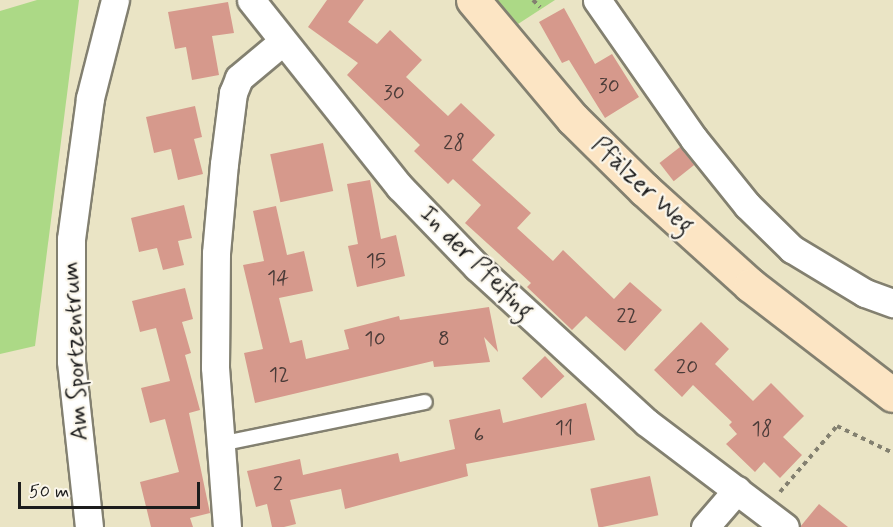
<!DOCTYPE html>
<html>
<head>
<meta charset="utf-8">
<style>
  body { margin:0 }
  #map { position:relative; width:893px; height:527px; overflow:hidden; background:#eae4c5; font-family:Mynerve,sans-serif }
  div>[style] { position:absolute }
  .green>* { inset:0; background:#acd986 }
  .building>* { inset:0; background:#d6998c; transform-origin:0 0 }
  .path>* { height:4px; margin-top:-2px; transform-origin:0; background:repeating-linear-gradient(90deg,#838070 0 4.5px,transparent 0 9px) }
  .roads { filter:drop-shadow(2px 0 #838070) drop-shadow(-2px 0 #838070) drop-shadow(0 2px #838070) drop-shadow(0 -2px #838070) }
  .lane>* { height:14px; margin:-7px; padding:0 7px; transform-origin:7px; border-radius:7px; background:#fff }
  .street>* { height:27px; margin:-13.5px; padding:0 13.5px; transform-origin:13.5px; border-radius:13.5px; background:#fff }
  .secondary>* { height:33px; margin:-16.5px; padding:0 16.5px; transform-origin:16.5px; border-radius:16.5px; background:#fce5c4 }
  span { translate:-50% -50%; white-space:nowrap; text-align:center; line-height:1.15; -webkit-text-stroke:4.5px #fbf7ec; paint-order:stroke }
  .number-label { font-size:21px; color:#4a3b38 }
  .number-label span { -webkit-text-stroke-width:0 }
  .street-label { font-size:24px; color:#1c1c1c }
  .scale { position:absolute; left:18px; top:482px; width:182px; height:27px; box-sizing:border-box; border:3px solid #1c1c1c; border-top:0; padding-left:8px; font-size:18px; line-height:21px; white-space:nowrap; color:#1c1c1c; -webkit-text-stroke:4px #fbf7ec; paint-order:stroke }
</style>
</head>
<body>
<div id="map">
  <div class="green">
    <div style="clip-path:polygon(37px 0,79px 0,35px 346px,0 354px,0 11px)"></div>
    <div style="clip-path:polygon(497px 0,555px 0,518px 24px)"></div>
  </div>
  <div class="building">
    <div style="clip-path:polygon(327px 0,364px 0,348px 22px,377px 44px,390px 30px,422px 60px,406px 77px,448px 116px,461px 103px,495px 135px,472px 160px,531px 213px,517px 228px,553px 261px,563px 250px,614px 299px,630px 282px,662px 310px,625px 351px,586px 316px,572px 330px,527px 287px,531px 283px,465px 223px,481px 205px,453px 179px,448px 184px,414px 151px,420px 145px,347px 75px,358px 63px,308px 27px)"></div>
    <div style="clip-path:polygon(228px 2px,234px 33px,212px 36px,219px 75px,192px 80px,186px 47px,175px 49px,168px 12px)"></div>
    <div style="clip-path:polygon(564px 8px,595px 64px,612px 54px,639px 97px,605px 118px,569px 60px,562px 63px,539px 22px)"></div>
    <div style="clip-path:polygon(195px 106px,202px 137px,194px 139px,203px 174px,178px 180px,171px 149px,154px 153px,146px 117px)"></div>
    <div style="left:323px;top:143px;width:49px;height:54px;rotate:78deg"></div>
    <div style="left:680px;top:147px;width:23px;height:26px;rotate:52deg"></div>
    <div style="clip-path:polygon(370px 180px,381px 239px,396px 235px,405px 276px,357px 287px,348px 246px,358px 244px,347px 184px)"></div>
    <div style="clip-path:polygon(184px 205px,192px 238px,178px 241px,184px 265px,163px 270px,157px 248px,139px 252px,131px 218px)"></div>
    <div style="clip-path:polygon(276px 206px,287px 255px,304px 251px,313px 291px,279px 298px,290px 343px,302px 340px,306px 359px,349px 349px,344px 330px,399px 316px,400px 320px,489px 307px,498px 352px,484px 337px,490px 362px,434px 367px,433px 361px,255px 403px,244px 353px,263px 349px,243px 265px,264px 261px,253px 211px)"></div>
    <div style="clip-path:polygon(185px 288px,193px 319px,182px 322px,191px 353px,185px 355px,200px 410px,189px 413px,210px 513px,190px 518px,193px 527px,151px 527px,140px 482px,179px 472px,165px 419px,150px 423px,141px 388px,170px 381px,156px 328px,140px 332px,132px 301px)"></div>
    <div style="clip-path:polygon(701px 322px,729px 349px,715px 364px,753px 401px,771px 383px,804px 416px,783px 437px,802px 455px,780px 478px,764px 462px,755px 472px,726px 444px,737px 434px,729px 425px,732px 422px,693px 385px,682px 397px,654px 370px)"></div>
    <div style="left:545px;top:356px;width:28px;height:32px;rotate:46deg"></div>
    <div style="clip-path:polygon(586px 403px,595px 440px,466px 464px,468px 476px,345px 509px,341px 489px,290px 500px,296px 524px,284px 527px,272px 527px,267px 504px,256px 507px,247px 471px,300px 459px,303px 475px,398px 453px,400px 462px,455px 449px,449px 420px,500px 409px,503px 423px)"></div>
    <div style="left:650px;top:476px;width:40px;height:61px;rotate:78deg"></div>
    <div style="clip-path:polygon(819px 504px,848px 527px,800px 527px)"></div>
  </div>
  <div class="path">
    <div style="left:533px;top:0;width:10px;rotate:45deg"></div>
    <div style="left:780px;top:492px;width:87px;rotate:-49.2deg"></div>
    <div style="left:837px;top:426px;width:62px;rotate:25.7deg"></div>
  </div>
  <div class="roads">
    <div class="lane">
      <div style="left:220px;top:444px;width:209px;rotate:-11.6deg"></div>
    </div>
    <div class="street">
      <div style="left:251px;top:0;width:239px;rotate:51.5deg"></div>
      <div style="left:400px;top:187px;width:111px;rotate:46.1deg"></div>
      <div style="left:477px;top:267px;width:229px;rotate:42.5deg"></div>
      <div style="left:646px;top:422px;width:174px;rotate:37.1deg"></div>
      <div style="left:597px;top:0;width:169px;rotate:55.1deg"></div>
      <div style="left:694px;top:139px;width:85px;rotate:51.2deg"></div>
      <div style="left:747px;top:205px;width:63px;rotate:44.4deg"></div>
      <div style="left:792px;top:249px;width:85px;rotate:31.1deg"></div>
      <div style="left:865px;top:293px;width:30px;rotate:20deg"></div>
      <div style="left:89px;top:527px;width:167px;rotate:-96.2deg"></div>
      <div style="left:71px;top:361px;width:122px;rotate:-90deg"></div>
      <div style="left:71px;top:239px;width:142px;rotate:-82.3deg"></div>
      <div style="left:90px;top:98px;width:101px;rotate:-75.7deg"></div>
      <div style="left:227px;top:527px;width:160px;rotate:-94.3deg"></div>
      <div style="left:215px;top:367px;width:114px;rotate:-89.5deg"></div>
      <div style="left:216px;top:253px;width:89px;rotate:-84.9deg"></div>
      <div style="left:224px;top:164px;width:72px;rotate:-82.8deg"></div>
      <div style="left:233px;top:93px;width:16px;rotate:-68deg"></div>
      <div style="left:239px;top:78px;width:56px;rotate:-39.9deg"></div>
      <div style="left:705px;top:527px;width:49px;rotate:-49.1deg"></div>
    </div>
    <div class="secondary">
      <div style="left:473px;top:0;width:155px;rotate:50deg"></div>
      <div style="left:573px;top:119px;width:101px;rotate:44.6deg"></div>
      <div style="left:645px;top:190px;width:142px;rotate:42.1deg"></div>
      <div style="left:750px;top:285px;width:180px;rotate:37.6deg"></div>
    </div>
  </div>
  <div class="number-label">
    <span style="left:609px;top:86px">30</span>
    <span style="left:394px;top:93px">30</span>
    <span style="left:454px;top:143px">28</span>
    <span style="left:376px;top:261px">15</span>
    <span style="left:278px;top:278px">14</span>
    <span style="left:627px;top:316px">22</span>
    <span style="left:375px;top:339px">10</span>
    <span style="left:444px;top:339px">8</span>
    <span style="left:687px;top:367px">20</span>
    <span style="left:279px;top:375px">12</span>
    <span style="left:564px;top:428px">11</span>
    <span style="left:762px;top:429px">18</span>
    <span style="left:479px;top:435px">6</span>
    <span style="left:278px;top:484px">2</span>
  </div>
  <div class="street-label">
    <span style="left:642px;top:186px;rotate:43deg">Pfälzer Weg</span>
    <span style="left:476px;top:263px;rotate:45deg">In der Pfeifing</span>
    <span style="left:76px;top:351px;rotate:-93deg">Am Sportzentrum</span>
  </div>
  <div class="scale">50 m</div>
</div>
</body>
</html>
